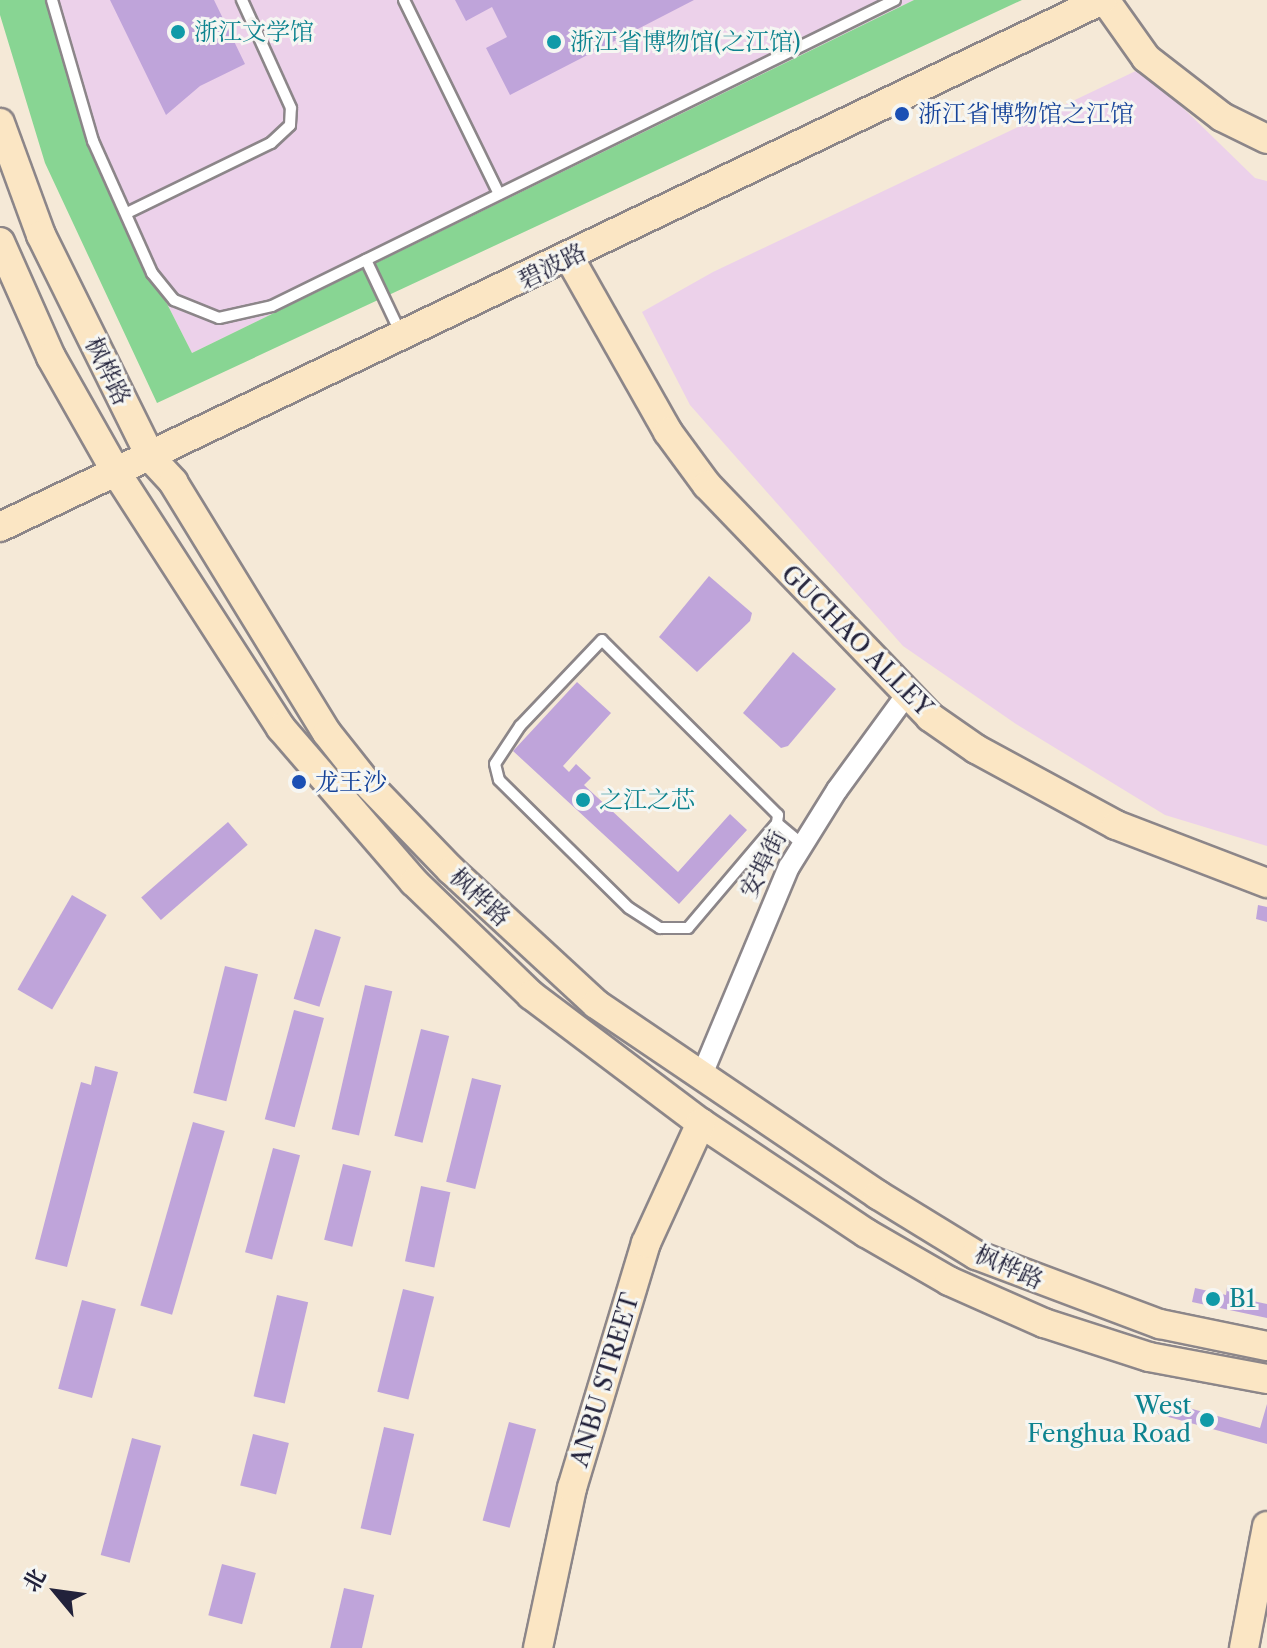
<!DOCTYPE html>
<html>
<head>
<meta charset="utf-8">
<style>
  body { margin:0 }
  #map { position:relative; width:1267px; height:1648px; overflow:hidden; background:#f5e9d7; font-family:"Libre Caslon Text","Noto Serif SC",serif }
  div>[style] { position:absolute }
  .built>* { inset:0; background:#ecd1ea }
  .green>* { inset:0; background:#88d593 }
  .building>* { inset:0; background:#bfa4da; transform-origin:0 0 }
  .roads { filter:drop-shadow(2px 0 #8c8689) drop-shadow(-2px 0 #8c8689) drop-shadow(0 2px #8c8689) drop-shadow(0 -2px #8c8689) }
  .lane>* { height:10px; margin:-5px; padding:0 5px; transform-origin:5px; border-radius:5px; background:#fff }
  .street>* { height:20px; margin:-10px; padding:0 10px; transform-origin:10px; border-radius:10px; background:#fff }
  .secondary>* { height:28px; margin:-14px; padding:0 14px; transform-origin:14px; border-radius:14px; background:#fbe6c4 }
  .dots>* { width:22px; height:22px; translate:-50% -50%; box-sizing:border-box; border:4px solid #f6f6f2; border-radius:50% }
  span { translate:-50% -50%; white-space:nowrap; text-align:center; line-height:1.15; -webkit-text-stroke:6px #f6f6f2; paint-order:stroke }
  .culture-label { font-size:24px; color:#0d838f }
  .left { translate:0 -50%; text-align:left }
  .right { translate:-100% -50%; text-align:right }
  .transit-label { font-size:24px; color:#164399 }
  .street-label { font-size:24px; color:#22223b }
  .north { position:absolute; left:16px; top:1552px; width:80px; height:80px; -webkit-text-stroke:6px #f6f6f2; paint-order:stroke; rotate:299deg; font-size:22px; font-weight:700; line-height:32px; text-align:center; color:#22223b }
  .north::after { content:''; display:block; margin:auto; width:28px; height:36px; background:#22223b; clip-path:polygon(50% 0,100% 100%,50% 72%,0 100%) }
</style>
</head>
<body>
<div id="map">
  <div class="built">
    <div style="clip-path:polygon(46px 0,914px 0,192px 353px,91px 154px)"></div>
    <div style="clip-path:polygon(1142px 68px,1255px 178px,1267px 181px,1267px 846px,1165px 815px,1016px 724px,903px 646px,690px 405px,642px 312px,713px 272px)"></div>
  </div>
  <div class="green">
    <div style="clip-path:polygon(0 0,46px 0,91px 154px,192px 353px,914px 0,1022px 0,157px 403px,45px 163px,0 15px)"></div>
  </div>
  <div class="building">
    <div style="clip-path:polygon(110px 0,214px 0,245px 64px,200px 86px,166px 115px)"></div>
    <div style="clip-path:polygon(455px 0,694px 0,510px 95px,486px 48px,507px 37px,492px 7px,466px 21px)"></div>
    <div style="clip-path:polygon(709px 576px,752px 613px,750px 621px,697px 672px,659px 637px)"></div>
    <div style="clip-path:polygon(793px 652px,836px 689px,788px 746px,781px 748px,743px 713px)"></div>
    <div style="clip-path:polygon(577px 682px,611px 713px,563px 766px,569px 772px,576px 764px,591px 778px,584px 785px,678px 872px,730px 814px,747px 830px,679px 904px,513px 751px)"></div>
    <div style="left:228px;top:822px;width:30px;height:115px;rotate:49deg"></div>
    <div style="left:72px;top:895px;width:40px;height:109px;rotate:30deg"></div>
    <div style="clip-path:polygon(1258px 905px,1267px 907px,1267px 922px,1256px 919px)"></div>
    <div style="left:315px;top:929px;width:27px;height:73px;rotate:17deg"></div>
    <div style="left:225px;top:966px;width:34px;height:131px;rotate:14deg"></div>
    <div style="left:365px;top:985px;width:28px;height:148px;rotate:13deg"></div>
    <div style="left:294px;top:1010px;width:31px;height:113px;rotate:15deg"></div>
    <div style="left:421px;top:1029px;width:29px;height:110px;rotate:14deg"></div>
    <div style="clip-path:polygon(95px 1066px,118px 1072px,67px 1267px,35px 1259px,81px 1082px,91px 1085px)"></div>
    <div style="left:472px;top:1078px;width:30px;height:107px;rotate:14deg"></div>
    <div style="left:193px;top:1122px;width:33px;height:191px;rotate:16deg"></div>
    <div style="left:273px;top:1148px;width:28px;height:108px;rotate:15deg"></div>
    <div style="left:343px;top:1164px;width:29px;height:78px;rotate:14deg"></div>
    <div style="left:421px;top:1186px;width:30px;height:77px;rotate:12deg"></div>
    <div style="clip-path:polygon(1227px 1287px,1236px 1289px,1234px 1297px,1267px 1304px,1267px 1318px,1192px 1302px,1195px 1288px,1226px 1295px)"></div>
    <div style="left:403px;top:1289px;width:32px;height:106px;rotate:14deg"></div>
    <div style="left:277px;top:1295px;width:32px;height:104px;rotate:13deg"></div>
    <div style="left:82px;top:1300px;width:35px;height:92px;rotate:15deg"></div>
    <div style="clip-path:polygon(1157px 1399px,1260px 1428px,1267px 1404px,1267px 1444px,1154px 1413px)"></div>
    <div style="left:509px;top:1422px;width:28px;height:102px;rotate:15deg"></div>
    <div style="left:384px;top:1427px;width:31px;height:104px;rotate:13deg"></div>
    <div style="left:253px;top:1434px;width:37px;height:53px;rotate:14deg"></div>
    <div style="left:132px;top:1438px;width:30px;height:121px;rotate:15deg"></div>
    <div style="left:222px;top:1564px;width:35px;height:53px;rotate:15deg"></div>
    <div style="left:344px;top:1588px;width:31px;height:62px;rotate:13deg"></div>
  </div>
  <div class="roads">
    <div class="lane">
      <div style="left:52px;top:0;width:147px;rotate:73.8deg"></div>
      <div style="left:93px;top:141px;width:145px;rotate:65.9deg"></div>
      <div style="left:152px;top:273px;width:35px;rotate:51deg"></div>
      <div style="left:174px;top:300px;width:48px;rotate:21.8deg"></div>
      <div style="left:219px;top:318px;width:54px;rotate:-12.8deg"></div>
      <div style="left:272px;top:306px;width:694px;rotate:-26.16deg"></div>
      <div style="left:404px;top:0;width:216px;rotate:63.9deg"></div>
      <div style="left:127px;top:213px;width:160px;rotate:-25.9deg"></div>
      <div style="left:271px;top:143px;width:26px;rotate:-43deg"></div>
      <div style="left:290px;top:125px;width:17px;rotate:-87deg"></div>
      <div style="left:291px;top:108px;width:119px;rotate:-114.4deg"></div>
      <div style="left:366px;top:260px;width:82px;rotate:64.7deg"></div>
      <div style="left:777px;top:823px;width:8px;rotate:-83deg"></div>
      <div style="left:778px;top:815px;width:248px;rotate:-135.2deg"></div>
      <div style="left:602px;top:640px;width:119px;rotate:133.6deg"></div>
      <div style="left:520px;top:726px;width:45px;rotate:123.3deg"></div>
      <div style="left:495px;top:764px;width:16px;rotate:76deg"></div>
      <div style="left:499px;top:780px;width:182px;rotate:44.6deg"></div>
      <div style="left:629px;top:908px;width:37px;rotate:33deg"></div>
      <div style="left:660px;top:928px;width:28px"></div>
      <div style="left:688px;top:928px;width:138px;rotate:-49.7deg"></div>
      <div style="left:777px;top:823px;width:33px;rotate:40deg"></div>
    </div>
    <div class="street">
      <div style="left:701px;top:1077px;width:228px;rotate:-67.3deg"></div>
      <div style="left:789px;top:867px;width:91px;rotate:-58.1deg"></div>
      <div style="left:837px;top:790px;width:119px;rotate:-53.9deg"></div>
    </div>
    <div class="secondary">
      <div style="left:1105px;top:0;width:71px;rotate:54.7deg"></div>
      <div style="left:1146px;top:58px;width:96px;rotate:37.8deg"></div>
      <div style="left:1222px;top:117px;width:50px;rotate:26.1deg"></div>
      <div style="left:0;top:123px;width:119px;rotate:69.9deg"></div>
      <div style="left:41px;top:235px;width:249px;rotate:63.7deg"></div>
      <div style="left:151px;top:458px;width:33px;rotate:47deg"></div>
      <div style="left:173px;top:482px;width:294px;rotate:58.5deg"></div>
      <div style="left:327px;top:733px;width:61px;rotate:51.6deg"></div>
      <div style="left:365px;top:781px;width:124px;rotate:46deg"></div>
      <div style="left:451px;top:870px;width:197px;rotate:42.7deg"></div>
      <div style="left:596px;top:1004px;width:341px;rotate:34.1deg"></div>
      <div style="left:878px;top:1195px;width:115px;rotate:31.5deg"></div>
      <div style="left:976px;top:1255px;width:197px;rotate:20.6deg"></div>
      <div style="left:1160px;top:1324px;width:109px;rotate:11.6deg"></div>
      <div style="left:0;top:242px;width:126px;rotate:66.1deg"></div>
      <div style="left:51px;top:357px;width:132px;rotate:60.5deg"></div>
      <div style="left:116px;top:472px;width:305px;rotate:57.2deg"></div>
      <div style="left:281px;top:728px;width:203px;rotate:49.2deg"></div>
      <div style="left:414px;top:882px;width:163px;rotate:44deg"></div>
      <div style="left:531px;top:995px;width:213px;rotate:37deg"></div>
      <div style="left:701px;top:1123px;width:198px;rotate:33.7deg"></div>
      <div style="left:866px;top:1233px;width:96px;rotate:30deg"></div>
      <div style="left:949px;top:1281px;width:104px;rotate:23.9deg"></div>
      <div style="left:1044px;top:1323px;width:110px;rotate:17.9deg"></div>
      <div style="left:1149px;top:1357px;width:120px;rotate:10.6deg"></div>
      <div style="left:569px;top:257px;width:201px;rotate:60.5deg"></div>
      <div style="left:668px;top:432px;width:66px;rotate:53.7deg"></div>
      <div style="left:707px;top:485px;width:322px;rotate:46.1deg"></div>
      <div style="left:930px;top:717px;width:56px;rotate:34.8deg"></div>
      <div style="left:976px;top:749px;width:159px;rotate:28.5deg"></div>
      <div style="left:1116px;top:825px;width:162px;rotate:21deg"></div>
      <div style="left:0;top:527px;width:1222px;rotate:-25.56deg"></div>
      <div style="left:538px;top:1648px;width:164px;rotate:-78deg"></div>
      <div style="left:572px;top:1488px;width:256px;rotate:-73.2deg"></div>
      <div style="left:646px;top:1243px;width:132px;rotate:-65.4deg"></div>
      <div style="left:1244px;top:1648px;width:124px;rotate:-79.3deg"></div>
    </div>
  </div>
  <div class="dots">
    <div style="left:178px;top:32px;background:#0f9aa8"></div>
    <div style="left:554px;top:42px;background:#0f9aa8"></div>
    <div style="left:902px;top:114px;background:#1a4fb4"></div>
    <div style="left:299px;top:782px;background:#1a4fb4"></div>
    <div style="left:583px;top:800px;background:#0f9aa8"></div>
    <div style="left:1213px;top:1299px;background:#0f9aa8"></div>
    <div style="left:1207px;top:1420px;background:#0f9aa8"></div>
  </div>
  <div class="culture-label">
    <span class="left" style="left:194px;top:32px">浙江文学馆</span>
    <span class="left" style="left:570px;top:42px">浙江省博物馆(之江馆)</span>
    <span class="left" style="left:599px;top:800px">之江之芯</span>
    <span class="left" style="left:1229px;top:1299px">B1</span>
    <span class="right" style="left:1191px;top:1420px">West<br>Fenghua Road</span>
  </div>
  <div class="transit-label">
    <span class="left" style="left:918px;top:114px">浙江省博物馆之江馆</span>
    <span class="left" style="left:315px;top:782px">龙王沙</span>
  </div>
  <div class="street-label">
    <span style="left:552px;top:266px;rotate:-26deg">碧波路</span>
    <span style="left:108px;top:371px;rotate:64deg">枫桦路</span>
    <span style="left:857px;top:641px;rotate:45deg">GUCHAO ALLEY</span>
    <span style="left:763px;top:864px;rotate:-63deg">安埠街</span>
    <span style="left:480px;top:897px;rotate:43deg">枫桦路</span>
    <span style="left:1009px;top:1267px;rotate:24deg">枫桦路</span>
    <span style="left:605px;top:1380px;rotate:-73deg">ANBU STREET</span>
  </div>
  <div class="north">北</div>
</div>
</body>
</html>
